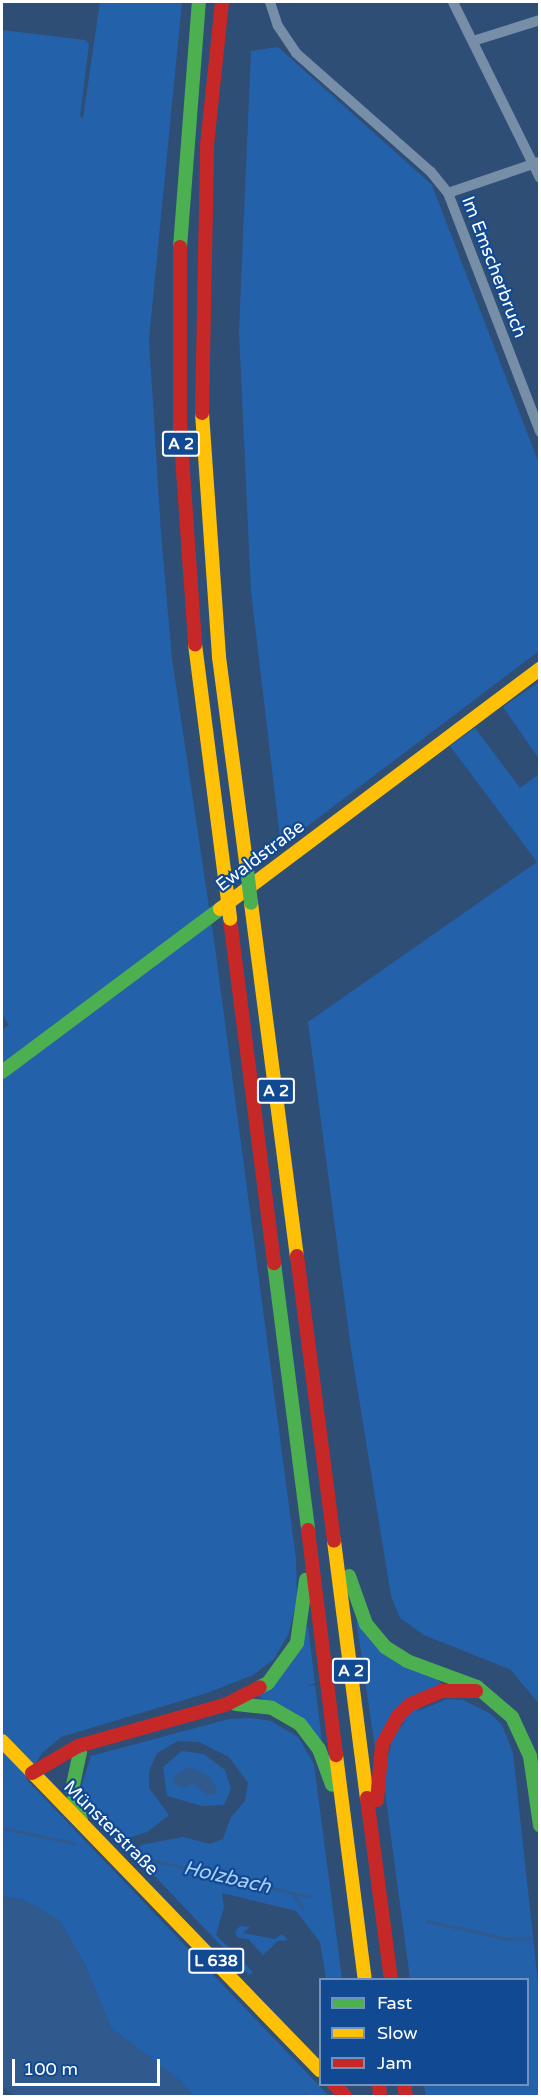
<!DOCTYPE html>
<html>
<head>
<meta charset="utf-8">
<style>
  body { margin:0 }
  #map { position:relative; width:541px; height:2098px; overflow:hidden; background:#2e4e76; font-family:"Varela Round",sans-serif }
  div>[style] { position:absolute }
  .green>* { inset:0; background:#2461ab }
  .water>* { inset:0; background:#30598e }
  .stream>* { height:3px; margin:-1.5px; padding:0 1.5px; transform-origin:1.5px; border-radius:1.5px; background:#30598e }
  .street>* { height:10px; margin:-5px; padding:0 5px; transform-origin:5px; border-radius:5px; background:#778ea9 }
  .fast>* { height:14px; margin:-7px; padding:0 7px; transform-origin:7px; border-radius:7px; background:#4caf50 }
  .slow>* { height:14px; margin:-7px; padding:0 7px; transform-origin:7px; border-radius:7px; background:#ffc107 }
  .jam>* { height:14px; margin:-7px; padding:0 7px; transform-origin:7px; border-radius:7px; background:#c62828 }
  .fast-bridge>* { height:14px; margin:-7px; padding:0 7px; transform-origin:7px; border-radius:7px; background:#4caf50 }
  .slow-bridge>* { height:14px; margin:-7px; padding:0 7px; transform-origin:7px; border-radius:7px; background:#ffc107 }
  span { translate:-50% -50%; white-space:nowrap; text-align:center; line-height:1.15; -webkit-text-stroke:4.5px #114a93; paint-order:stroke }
  .shield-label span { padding:2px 4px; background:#114a93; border:2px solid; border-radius:4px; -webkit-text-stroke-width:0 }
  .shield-label { font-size:16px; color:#fff; font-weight:700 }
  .street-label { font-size:18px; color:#fff }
  .water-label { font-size:20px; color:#aacffa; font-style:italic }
  .frame { position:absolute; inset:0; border:3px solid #fff; pointer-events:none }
  .legend { position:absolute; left:319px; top:1978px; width:210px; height:108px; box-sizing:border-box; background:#114a93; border:2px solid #7092be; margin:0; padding:8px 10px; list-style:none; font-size:18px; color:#fff }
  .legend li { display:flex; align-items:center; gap:12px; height:30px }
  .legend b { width:30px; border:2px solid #7092be }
  .scale { position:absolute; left:12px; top:2059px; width:148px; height:27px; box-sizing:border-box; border:3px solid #fff; border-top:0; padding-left:8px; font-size:18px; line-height:21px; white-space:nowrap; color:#fff; -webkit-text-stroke:4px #114a93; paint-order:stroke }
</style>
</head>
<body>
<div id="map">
  <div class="green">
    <div style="clip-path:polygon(100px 2px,182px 2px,149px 339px,161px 533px,172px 659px,215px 947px,296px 1559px,297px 1600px,288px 1635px,274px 1659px,253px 1675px,207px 1693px,61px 1737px,42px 1753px,26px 1779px,329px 2096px,193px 2096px,181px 2081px,111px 2028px,85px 1965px,60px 1921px,28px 1902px,2px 1895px,2px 1030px,9px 1025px,2px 1014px,2px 30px,85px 40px,89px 44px,80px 117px,83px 118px)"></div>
    <div style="clip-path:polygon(278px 47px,432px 185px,540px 466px,539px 651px,281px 846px,251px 591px,239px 332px,251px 51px)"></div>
    <div style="clip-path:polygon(539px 682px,539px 759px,503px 707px)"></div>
    <div style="clip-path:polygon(475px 728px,520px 788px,539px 774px,539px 1704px,511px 1670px,424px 1635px,400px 1618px,391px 1596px,351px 1349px,308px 1022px,537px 862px,450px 746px)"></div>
    <div style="clip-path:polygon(356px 1620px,435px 1676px,444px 1687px,375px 1748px,364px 1672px,374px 1671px,364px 1671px)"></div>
    <div style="clip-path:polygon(308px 1626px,315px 1683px,306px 1686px,315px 1685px,322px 1741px,257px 1695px)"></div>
    <div style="clip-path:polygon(447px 1699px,463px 1700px,491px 1714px,502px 1725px,513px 1753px,539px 1992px,539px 2096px,426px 2096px,424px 2085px,528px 2084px,528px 1980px,410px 1979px,383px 1777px,393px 1736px,413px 1713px)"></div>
    <div style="clip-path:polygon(252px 1718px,271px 1721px,298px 1737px,314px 1764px,342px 1979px,326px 1979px,320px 1942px,296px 1911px,222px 1893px,224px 1907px,216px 1935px,253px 1972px,249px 1975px,146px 1867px,135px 1851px,141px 1845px,183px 1837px,210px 1844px,223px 1839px,231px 1817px,245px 1801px,248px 1783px,229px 1757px,199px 1742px,178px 1741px,157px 1753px,149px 1771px,149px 1788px,169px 1815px,147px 1832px,123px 1840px,92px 1805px,81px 1787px,91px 1756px,229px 1719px)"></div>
    <div style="clip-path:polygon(182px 1751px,204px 1754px,225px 1770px,231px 1789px,224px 1805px,202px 1806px,167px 1796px,163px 1767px)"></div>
    <div style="clip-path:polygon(240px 1926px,250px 1927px,243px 1933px,275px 1939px,282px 1934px,288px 1940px,278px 1941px,263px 1955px,248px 1939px,238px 1938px,235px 1932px)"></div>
  </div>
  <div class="water">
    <div style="clip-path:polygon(189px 1767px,208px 1775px,216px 1785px,217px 1795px,206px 1794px,193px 1784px,185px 1788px,173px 1784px,176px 1774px)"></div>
    <div style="clip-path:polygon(2px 1895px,28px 1902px,60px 1921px,85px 1965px,111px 2028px,181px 2081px,193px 2096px,16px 2096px,2px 2087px)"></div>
  </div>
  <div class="stream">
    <div style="left:2px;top:1828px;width:74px;rotate:11.8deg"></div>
    <div style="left:142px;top:1858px;width:173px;rotate:13deg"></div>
    <div style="left:292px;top:1892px;width:20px;rotate:57deg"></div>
    <div style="left:427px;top:1921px;width:83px;rotate:12.5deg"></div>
    <div style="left:508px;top:1939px;width:22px;rotate:-3deg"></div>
    <div style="left:304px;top:2096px;width:2px;rotate:-63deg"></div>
  </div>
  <div class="street">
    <div style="left:270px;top:2px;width:25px;rotate:72deg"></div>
    <div style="left:278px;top:26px;width:32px;rotate:56deg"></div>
    <div style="left:296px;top:53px;width:180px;rotate:41.4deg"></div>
    <div style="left:431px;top:172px;width:27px;rotate:51deg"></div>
    <div style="left:448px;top:193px;width:256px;rotate:68.9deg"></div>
    <div style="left:453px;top:2px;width:196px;rotate:63.7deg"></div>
    <div style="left:473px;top:41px;width:70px;rotate:-17.4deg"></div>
    <div style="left:448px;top:193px;width:96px;rotate:-18.8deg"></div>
  </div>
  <div class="fast">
    <div style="left:180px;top:247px;width:246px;rotate:-85.6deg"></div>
    <div style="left:2px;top:1072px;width:272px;rotate:-36.8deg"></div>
    <div style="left:274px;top:1263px;width:269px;rotate:82.7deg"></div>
    <div style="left:349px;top:1576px;width:51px;rotate:70.5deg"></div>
    <div style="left:366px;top:1624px;width:30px;rotate:50deg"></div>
    <div style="left:385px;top:1647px;width:26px;rotate:32deg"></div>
    <div style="left:407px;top:1661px;width:75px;rotate:20.4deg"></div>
    <div style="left:477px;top:1687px;width:46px;rotate:40.6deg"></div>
    <div style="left:512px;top:1717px;width:43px;rotate:65.2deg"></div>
    <div style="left:530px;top:1756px;width:70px;rotate:81.8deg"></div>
    <div style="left:260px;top:1687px;width:9px;rotate:-27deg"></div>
    <div style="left:268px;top:1683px;width:49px;rotate:-54.1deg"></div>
    <div style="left:297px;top:1643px;width:64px;rotate:-81.9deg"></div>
    <div style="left:236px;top:1704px;width:36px;rotate:6deg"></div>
    <div style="left:272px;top:1708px;width:32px;rotate:30deg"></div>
    <div style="left:300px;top:1724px;width:31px;rotate:53deg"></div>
    <div style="left:319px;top:1749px;width:38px;rotate:70deg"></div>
    <div style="left:80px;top:1752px;width:38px;rotate:102deg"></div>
    <div style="left:72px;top:1789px;width:33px;rotate:74deg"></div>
  </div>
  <div class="slow">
    <div style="left:202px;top:413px;width:245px;rotate:86deg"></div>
    <div style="left:219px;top:657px;width:215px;rotate:82.5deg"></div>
    <div style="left:195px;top:644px;width:243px;rotate:82.7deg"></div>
    <div style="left:251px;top:903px;width:356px;rotate:82.6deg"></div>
    <div style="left:220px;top:909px;width:400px;rotate:-36.9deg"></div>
    <div style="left:334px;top:1541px;width:259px;rotate:82.7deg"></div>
    <div style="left:2px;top:1741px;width:458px;rotate:46deg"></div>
    <div style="left:336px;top:1755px;width:227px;rotate:82.7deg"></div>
  </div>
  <div class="jam">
    <div style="left:180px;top:247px;width:181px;rotate:90deg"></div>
    <div style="left:180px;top:428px;width:217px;rotate:86deg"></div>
    <div style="left:202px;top:413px;width:268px;rotate:-88.9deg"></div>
    <div style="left:207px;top:145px;width:144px;rotate:-84deg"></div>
    <div style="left:230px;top:919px;width:347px;rotate:82.7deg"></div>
    <div style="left:297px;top:1256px;width:287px;rotate:82.6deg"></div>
    <div style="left:308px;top:1530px;width:227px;rotate:82.9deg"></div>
    <div style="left:32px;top:1773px;width:53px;rotate:-30.4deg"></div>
    <div style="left:78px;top:1746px;width:153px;rotate:-15.6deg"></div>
    <div style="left:225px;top:1705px;width:39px;rotate:-27deg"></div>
    <div style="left:367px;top:1798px;width:184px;rotate:82.5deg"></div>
    <div style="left:377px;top:1800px;width:55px;rotate:-84.8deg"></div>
    <div style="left:382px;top:1745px;width:33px;rotate:-61deg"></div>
    <div style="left:398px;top:1716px;width:18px;rotate:-43deg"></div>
    <div style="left:411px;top:1704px;width:34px;rotate:-23deg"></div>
    <div style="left:442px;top:1691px;width:34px"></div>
    <div style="left:334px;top:2084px;width:16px;rotate:47deg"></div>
    <div style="left:379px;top:2084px;width:12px;rotate:85deg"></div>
    <div style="left:404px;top:2084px;width:12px;rotate:81deg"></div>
  </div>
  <div class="fast-bridge">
    <div style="left:247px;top:870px;width:33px;rotate:83deg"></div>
  </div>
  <div class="slow-bridge">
    <div style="left:226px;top:885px;width:34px;rotate:83deg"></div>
  </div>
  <div class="shield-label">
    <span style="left:181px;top:444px">A 2</span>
    <span style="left:276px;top:1091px">A 2</span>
    <span style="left:351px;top:1671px">A 2</span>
    <span style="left:216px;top:1961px">L 638</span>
  </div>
  <div class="street-label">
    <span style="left:494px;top:267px;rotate:69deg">Im Emscherbruch</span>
    <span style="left:260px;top:856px;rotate:-37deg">Ewaldstraße</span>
    <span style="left:111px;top:1828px;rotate:45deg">Münsterstraße</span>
  </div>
  <div class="water-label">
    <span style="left:227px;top:1878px;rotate:13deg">Holzbach</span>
  </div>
  <div class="frame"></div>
  <ul class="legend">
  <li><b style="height:8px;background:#4caf50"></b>Fast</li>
  <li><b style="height:8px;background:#ffc107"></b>Slow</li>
  <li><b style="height:8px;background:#c62828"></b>Jam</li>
  </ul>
  <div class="scale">100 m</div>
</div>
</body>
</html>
